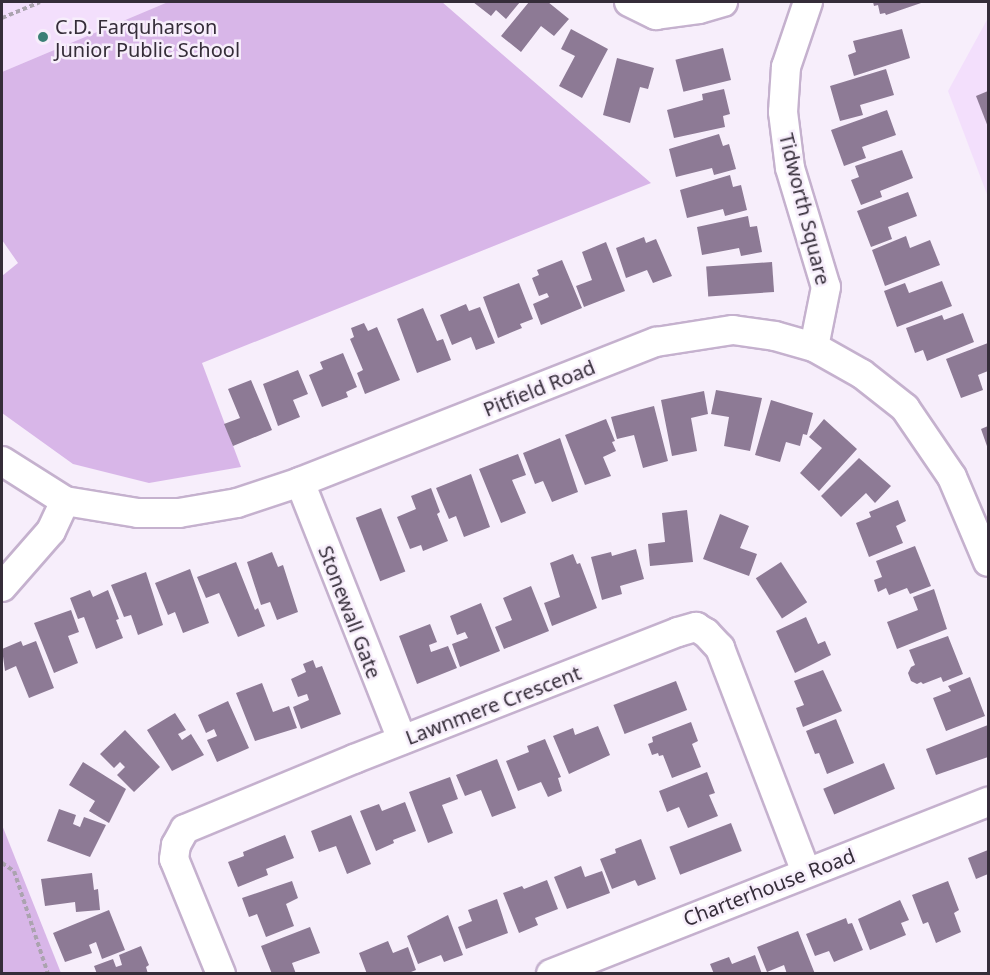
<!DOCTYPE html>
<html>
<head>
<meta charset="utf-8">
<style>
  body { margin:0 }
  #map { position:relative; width:990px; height:975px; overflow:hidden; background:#f7eefb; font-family:"Noto Sans",sans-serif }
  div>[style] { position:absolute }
  .built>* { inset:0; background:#f3dffc }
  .green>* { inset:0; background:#d8b6e8 }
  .building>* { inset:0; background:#8d7a95; transform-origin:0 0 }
  .path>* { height:4px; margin-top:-2px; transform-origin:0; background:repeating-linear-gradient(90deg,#aba3af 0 4.5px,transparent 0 7.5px) }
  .roads { filter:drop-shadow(2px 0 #c5b1ce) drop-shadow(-2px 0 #c5b1ce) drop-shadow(0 2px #c5b1ce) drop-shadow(0 -2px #c5b1ce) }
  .minor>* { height:28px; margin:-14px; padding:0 14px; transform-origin:14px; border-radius:14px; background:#fff }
  .dots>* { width:16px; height:16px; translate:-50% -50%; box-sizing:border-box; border:3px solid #f7eefb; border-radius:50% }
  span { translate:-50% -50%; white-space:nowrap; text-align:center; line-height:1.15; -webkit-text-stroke:5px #f7eefb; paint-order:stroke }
  .poi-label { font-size:20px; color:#352d39 }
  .left { translate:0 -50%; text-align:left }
  .street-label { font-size:20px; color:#352d39 }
  .frame { position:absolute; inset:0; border:3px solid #352d39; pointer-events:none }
</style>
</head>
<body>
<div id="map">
  <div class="built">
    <div style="clip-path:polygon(2px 2px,168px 2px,2px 72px)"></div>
    <div style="clip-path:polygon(988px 18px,988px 197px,948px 91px)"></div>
  </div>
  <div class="green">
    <div style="clip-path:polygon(168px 2px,442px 2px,651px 183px,202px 363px,241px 467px,149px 483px,73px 464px,2px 413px,2px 276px,18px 263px,2px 240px,2px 72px)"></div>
    <div style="clip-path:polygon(2px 825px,61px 973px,2px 973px)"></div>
  </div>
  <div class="building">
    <div style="clip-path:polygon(473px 2px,520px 2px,506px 19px,496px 10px,491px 16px)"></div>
    <div style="clip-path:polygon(529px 2px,548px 2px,569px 19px,554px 36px,541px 26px,521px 52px,501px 36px)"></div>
    <div style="clip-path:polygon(873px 2px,924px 2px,886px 15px,885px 13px,880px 14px,878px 5px,874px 6px)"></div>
    <div style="clip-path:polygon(571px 29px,608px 49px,582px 98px,559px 86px,575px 56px,561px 49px)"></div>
    <div style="clip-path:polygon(902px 29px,910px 58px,854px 76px,848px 55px,856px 52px,853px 41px)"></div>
    <div style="left:723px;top:48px;width:33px;height:49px;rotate:76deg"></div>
    <div style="clip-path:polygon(617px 58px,654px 68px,648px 89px,640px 87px,630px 123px,603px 115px)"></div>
    <div style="clip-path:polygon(886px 69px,894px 95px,860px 105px,863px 115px,840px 121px,830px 86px)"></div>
    <div style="clip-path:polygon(724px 89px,730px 114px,723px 116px,725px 127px,674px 138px,667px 110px,703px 100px,702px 94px)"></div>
    <div style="clip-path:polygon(988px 91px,988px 127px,976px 96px)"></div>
    <div style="clip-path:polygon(887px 110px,896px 135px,862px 147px,866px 158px,844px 166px,831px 130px)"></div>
    <div style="clip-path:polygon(719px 134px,723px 146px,729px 144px,736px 169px,714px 175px,712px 168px,676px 177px,669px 149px)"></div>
    <div style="clip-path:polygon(902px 150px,913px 178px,880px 191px,882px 197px,861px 205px,851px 180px,859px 177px,855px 166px)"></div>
    <div style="clip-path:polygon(730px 175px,733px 187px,741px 185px,747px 210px,725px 216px,723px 209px,687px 218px,680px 190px)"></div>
    <div style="clip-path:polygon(908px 192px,917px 216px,888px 227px,892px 239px,871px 247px,857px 211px)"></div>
    <div style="clip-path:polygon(748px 216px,750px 227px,757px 226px,762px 252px,741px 256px,739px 248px,702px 255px,697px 227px)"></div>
    <div style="clip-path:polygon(906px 236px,910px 248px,930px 240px,940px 265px,885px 286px,872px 250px)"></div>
    <div style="clip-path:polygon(644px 237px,646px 243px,656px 239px,672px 276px,653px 283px,647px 270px,626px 278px,616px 248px)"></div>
    <div style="clip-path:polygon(606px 242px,625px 291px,584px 307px,576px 286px,592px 280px,582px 252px)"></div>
    <div style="clip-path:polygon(562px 260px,582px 308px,541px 325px,533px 304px,549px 297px,547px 293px,539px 296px,532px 278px,539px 275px,537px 270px)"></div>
    <div style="left:772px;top:262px;width:30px;height:66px;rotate:86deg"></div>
    <div style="clip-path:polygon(942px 281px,952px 306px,897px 327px,884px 291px,905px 283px,909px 293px)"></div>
    <div style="clip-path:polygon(519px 283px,533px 319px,520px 324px,522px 328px,498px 338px,483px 297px)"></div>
    <div style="clip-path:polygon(466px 304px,469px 311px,480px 307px,495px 343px,476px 350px,471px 337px,452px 345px,440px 315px)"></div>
    <div style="clip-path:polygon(423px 308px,437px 341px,443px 339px,451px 360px,417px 373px,397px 319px)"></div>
    <div style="clip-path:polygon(963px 313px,974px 342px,927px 361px,923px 350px,915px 353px,906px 328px,942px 315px,944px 320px)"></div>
    <div style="clip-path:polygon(364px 323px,368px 331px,377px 327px,400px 380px,365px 394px,357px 373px,363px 370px,350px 339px,354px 337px,351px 328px)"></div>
    <div style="clip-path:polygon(988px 343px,988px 371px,978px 375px,983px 390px,961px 398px,946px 359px)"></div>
    <div style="clip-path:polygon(343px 353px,357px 387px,346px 392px,348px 397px,322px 407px,309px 375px,323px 369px,320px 362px)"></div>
    <div style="clip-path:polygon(298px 370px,308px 394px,293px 400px,300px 417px,278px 426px,263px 384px)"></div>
    <div style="clip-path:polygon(251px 380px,272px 430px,233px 446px,224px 424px,240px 418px,228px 389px)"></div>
    <div style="clip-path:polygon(716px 390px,762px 398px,750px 451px,724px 446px,729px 417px,711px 414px)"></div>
    <div style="clip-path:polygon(704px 391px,708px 414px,691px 418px,697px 451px,672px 456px,661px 400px)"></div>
    <div style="clip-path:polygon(771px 400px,813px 413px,807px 435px,803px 434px,800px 446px,786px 442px,780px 462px,755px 455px)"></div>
    <div style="clip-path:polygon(654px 406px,668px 461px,643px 468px,634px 435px,617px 439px,611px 417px)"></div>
    <div style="clip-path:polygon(606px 419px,615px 441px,612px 442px,616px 451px,603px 457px,611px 476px,585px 485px,565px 435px)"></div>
    <div style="clip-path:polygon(824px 419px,857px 449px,819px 491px,800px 473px,822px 448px,809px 437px)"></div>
    <div style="clip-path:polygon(988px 426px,988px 449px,981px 429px)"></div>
    <div style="clip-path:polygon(560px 438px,578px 492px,552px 502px,543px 481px,535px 484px,523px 453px)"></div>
    <div style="clip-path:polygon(518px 454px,526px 475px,512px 480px,526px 513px,501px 523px,479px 469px)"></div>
    <div style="clip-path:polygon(859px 458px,891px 486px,875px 503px,866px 493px,841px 517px,821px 496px)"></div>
    <div style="clip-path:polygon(471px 474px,490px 527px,464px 537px,456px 516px,449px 519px,436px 488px)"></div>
    <div style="clip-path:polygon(431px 488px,440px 512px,437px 514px,448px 541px,423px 551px,421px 545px,410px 549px,397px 517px,416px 509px,411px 496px)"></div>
    <div style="clip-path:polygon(898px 500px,906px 521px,896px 526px,903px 543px,869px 557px,856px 523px,871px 517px,869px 512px)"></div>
    <div style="left:381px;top:508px;width:68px;height:27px;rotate:69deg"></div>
    <div style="clip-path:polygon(687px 510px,693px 562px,650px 566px,648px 544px,665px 542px,662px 513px)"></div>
    <div style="clip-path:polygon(720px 514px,749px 526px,740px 548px,757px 554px,749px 576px,703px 559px)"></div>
    <div style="clip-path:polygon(915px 546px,931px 586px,910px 594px,907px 588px,889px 595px,886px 588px,878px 592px,874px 580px,882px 577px,876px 561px)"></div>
    <div style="clip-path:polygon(636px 549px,644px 579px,620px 586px,622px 594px,602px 600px,591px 557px,611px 552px,612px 556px)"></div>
    <div style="clip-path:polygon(272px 552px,278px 567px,283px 565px,298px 612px,277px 620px,270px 602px,261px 605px,247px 562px)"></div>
    <div style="clip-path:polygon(573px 554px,577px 564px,580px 563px,597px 608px,552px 626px,544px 603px,560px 597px,550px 563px)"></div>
    <div style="clip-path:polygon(236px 562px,255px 610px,258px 608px,265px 626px,238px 637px,219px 593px,206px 598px,197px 577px)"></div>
    <div style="left:781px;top:562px;width:48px;height:30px;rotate:57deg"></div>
    <div style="clip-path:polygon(190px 569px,209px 623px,183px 633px,175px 612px,168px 615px,155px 583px)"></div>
    <div style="clip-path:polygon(146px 572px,163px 625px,138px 635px,131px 615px,124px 617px,111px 585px)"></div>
    <div style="clip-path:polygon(531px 586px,549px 631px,504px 649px,495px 627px,512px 620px,503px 598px)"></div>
    <div style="clip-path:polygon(934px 589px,947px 629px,897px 649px,887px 622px,918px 610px,913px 597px)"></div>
    <div style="clip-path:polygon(90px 590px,93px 597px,108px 590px,119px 619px,116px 620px,123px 638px,96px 649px,84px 617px,78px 619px,70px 598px)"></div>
    <div style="clip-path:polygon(481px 603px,500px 651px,460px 667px,452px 644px,468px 638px,465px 632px,457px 635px,450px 616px)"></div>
    <div style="clip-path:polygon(71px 610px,79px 632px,68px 636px,78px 663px,54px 673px,34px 623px)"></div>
    <div style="clip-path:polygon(806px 617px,818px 644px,825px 641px,831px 655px,795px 673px,776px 631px)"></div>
    <div style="clip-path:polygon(430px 624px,437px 642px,429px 645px,431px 652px,448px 646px,457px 668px,417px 684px,399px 636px)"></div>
    <div style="clip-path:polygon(948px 636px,963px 674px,943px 682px,941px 677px,923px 684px,921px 682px,917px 684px,911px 681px,908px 673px,911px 667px,915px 665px,909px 650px)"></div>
    <div style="clip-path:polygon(21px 641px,23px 646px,36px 641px,54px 688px,29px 698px,16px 666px,5px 671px,2px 649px)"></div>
    <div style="clip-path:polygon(313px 660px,316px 668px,322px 666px,341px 714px,301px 729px,293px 707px,309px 700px,307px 694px,298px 697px,291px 679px,306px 672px,303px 664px)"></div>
    <div style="clip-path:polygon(823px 670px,842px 711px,803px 727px,796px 708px,804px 705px,794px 681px)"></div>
    <div style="clip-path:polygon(970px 677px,985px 716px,946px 731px,933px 698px,951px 691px,948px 686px)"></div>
    <div style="left:676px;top:681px;width:31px;height:67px;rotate:69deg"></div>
    <div style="clip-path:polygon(262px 683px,273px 712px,289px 706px,297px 728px,255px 741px,236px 693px)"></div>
    <div style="clip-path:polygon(228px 701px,249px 748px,217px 762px,207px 740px,217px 736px,214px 729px,206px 733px,198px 715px)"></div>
    <div style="clip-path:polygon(175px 713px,186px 730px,178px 734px,182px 740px,191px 734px,204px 755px,172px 771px,147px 730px)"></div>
    <div style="clip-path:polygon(836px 719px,854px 763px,827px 774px,819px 753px,815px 754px,806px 731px)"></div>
    <div style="clip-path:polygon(691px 722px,698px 741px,692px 744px,701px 767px,672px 778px,663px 755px,659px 756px,658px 753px,652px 755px,648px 744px,653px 742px,652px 737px)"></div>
    <div style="clip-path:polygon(988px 725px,988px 757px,936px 775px,926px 749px)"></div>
    <div style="clip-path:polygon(598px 726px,610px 755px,569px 774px,553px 736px,573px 728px,575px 735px)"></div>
    <div style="clip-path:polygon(125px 730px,160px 767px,134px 792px,117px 775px,125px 767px,120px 762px,114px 768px,100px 754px)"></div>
    <div style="clip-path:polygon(545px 739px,561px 777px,558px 778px,562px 791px,548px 797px,541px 782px,518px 791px,506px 761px,529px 752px,527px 746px)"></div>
    <div style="clip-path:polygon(497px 759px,516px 808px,492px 817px,481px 790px,465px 796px,456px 775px)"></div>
    <div style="clip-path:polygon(83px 762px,126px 789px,109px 823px,89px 811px,95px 801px,69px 785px)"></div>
    <div style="left:884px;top:763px;width:28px;height:66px;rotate:67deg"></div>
    <div style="clip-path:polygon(707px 772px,715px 793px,709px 795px,718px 816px,688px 828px,679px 807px,667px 812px,659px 791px)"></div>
    <div style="clip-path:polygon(450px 777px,458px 799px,442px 805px,453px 833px,428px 843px,409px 792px)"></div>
    <div style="clip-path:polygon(405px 802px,416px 831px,393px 840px,394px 843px,376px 851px,360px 811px,379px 804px,382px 811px)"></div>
    <div style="clip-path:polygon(59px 809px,76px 815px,73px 824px,80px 827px,84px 817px,106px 825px,90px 857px,47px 841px)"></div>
    <div style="clip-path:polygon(351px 815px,371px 864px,347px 874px,336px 846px,319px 852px,311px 831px)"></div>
    <div style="left:731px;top:823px;width:30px;height:66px;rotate:69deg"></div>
    <div style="clip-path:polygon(285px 835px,294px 858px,266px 869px,268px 875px,238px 887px,228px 862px,244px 856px,243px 852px)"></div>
    <div style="clip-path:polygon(641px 839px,656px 879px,638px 886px,635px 880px,612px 889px,600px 859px,616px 853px,615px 849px)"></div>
    <div style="clip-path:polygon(988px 850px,988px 874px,976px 879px,968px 858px)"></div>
    <div style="clip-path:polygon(581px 866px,585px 877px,602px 871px,610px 893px,567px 909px,554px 877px)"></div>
    <div style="clip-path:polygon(92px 873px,94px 890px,98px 889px,100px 910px,76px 912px,75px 902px,45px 906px,41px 879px)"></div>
    <div style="clip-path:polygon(547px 880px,558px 909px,535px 918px,538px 925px,519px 933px,503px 893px,522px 886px,524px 889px)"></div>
    <div style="clip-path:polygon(292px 881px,298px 898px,286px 904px,294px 926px,266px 937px,257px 914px,249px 917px,242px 898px)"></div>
    <div style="clip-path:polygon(948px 881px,959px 910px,954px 913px,961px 932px,936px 943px,928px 922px,923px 924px,912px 895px)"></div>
    <div style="clip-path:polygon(497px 899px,508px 933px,466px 949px,458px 927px,472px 921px,468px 910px)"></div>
    <div style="clip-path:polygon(900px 900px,909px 920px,901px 923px,906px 935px,870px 950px,858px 919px)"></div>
    <div style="clip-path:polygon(109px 910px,125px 950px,102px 959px,96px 942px,89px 945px,92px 953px,65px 962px,53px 933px)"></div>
    <div style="clip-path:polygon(448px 915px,463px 955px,444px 962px,441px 955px,418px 964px,407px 936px)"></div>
    <div style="clip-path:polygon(846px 918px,848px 924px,852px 923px,863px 950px,834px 962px,829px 951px,815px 956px,806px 934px)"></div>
    <div style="clip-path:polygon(310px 927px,320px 953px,292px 963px,296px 974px,272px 974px,261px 946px)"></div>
    <div style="clip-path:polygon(798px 931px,815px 974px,787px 974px,784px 965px,767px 972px,757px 947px)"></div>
    <div style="clip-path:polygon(388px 941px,393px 953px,408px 947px,416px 970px,406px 974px,367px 974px,359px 953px)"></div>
    <div style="clip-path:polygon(141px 946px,149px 965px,146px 967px,148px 974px,97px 974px,94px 966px,113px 959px,116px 967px,122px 965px,119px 955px)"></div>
    <div style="clip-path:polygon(755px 955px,762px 974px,714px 974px,710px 964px,729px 957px,732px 964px)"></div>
  </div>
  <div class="path">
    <div style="left:2px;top:18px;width:41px;rotate:-22.8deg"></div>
    <div style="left:2px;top:863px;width:14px;rotate:34deg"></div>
    <div style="left:14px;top:871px;width:108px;rotate:71.7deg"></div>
  </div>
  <div class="roads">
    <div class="minor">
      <div style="left:629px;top:2px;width:30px;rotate:26deg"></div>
      <div style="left:656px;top:15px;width:43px;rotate:-7.9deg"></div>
      <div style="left:699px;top:9px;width:25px;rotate:-16deg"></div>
      <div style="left:808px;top:2px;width:69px;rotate:108.7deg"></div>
      <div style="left:786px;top:67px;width:45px;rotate:93.8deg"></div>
      <div style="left:783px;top:112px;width:56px;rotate:82.9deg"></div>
      <div style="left:790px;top:168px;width:124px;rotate:73.2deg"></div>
      <div style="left:826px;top:287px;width:61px;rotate:101.3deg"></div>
      <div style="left:2px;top:461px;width:75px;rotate:32.4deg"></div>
      <div style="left:65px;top:501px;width:74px;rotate:9.3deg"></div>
      <div style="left:138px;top:513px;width:41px"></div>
      <div style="left:179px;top:513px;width:59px;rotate:-9.8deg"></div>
      <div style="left:237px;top:503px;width:66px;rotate:-18.4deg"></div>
      <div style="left:300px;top:482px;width:383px;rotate:-21.5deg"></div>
      <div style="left:656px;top:342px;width:78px;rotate:-8.9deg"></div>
      <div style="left:733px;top:330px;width:42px;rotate:8.1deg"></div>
      <div style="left:775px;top:336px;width:41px;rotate:15.8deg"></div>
      <div style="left:814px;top:347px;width:55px;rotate:29.4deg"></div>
      <div style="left:862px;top:374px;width:55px;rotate:38.3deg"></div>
      <div style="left:905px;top:408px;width:83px;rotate:55.7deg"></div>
      <div style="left:952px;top:477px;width:92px;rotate:67deg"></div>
      <div style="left:300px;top:482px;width:277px;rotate:68.4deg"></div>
      <div style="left:2px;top:587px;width:74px;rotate:-48.8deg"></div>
      <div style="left:51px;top:531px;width:33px;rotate:-65deg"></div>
      <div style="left:221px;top:974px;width:124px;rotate:-112.2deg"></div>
      <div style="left:174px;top:859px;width:14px;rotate:-82deg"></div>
      <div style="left:176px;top:845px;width:18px;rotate:-61deg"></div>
      <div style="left:185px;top:829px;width:183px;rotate:-22.5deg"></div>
      <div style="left:354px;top:759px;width:348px;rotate:-21.4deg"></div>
      <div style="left:678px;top:632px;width:19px;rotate:-16deg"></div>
      <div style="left:696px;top:627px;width:12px;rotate:31deg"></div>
      <div style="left:706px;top:633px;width:21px;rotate:47deg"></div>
      <div style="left:720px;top:648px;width:240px;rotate:69deg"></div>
      <div style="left:551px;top:974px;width:470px;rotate:-21.5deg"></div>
    </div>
  </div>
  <div class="dots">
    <div style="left:43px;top:37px;background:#3b8076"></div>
  </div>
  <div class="poi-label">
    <span class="left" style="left:55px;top:38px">C.D. Farquharson<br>Junior Public School</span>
  </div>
  <div class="street-label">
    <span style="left:805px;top:209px;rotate:76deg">Tidworth Square</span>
    <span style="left:539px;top:388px;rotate:-22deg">Pitfield Road</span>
    <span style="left:350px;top:612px;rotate:69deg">Stonewall Gate</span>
    <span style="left:493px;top:705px;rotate:-21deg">Lawnmere Crescent</span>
    <span style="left:769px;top:887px;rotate:-21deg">Charterhouse Road</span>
  </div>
  <div class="frame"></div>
</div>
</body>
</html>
